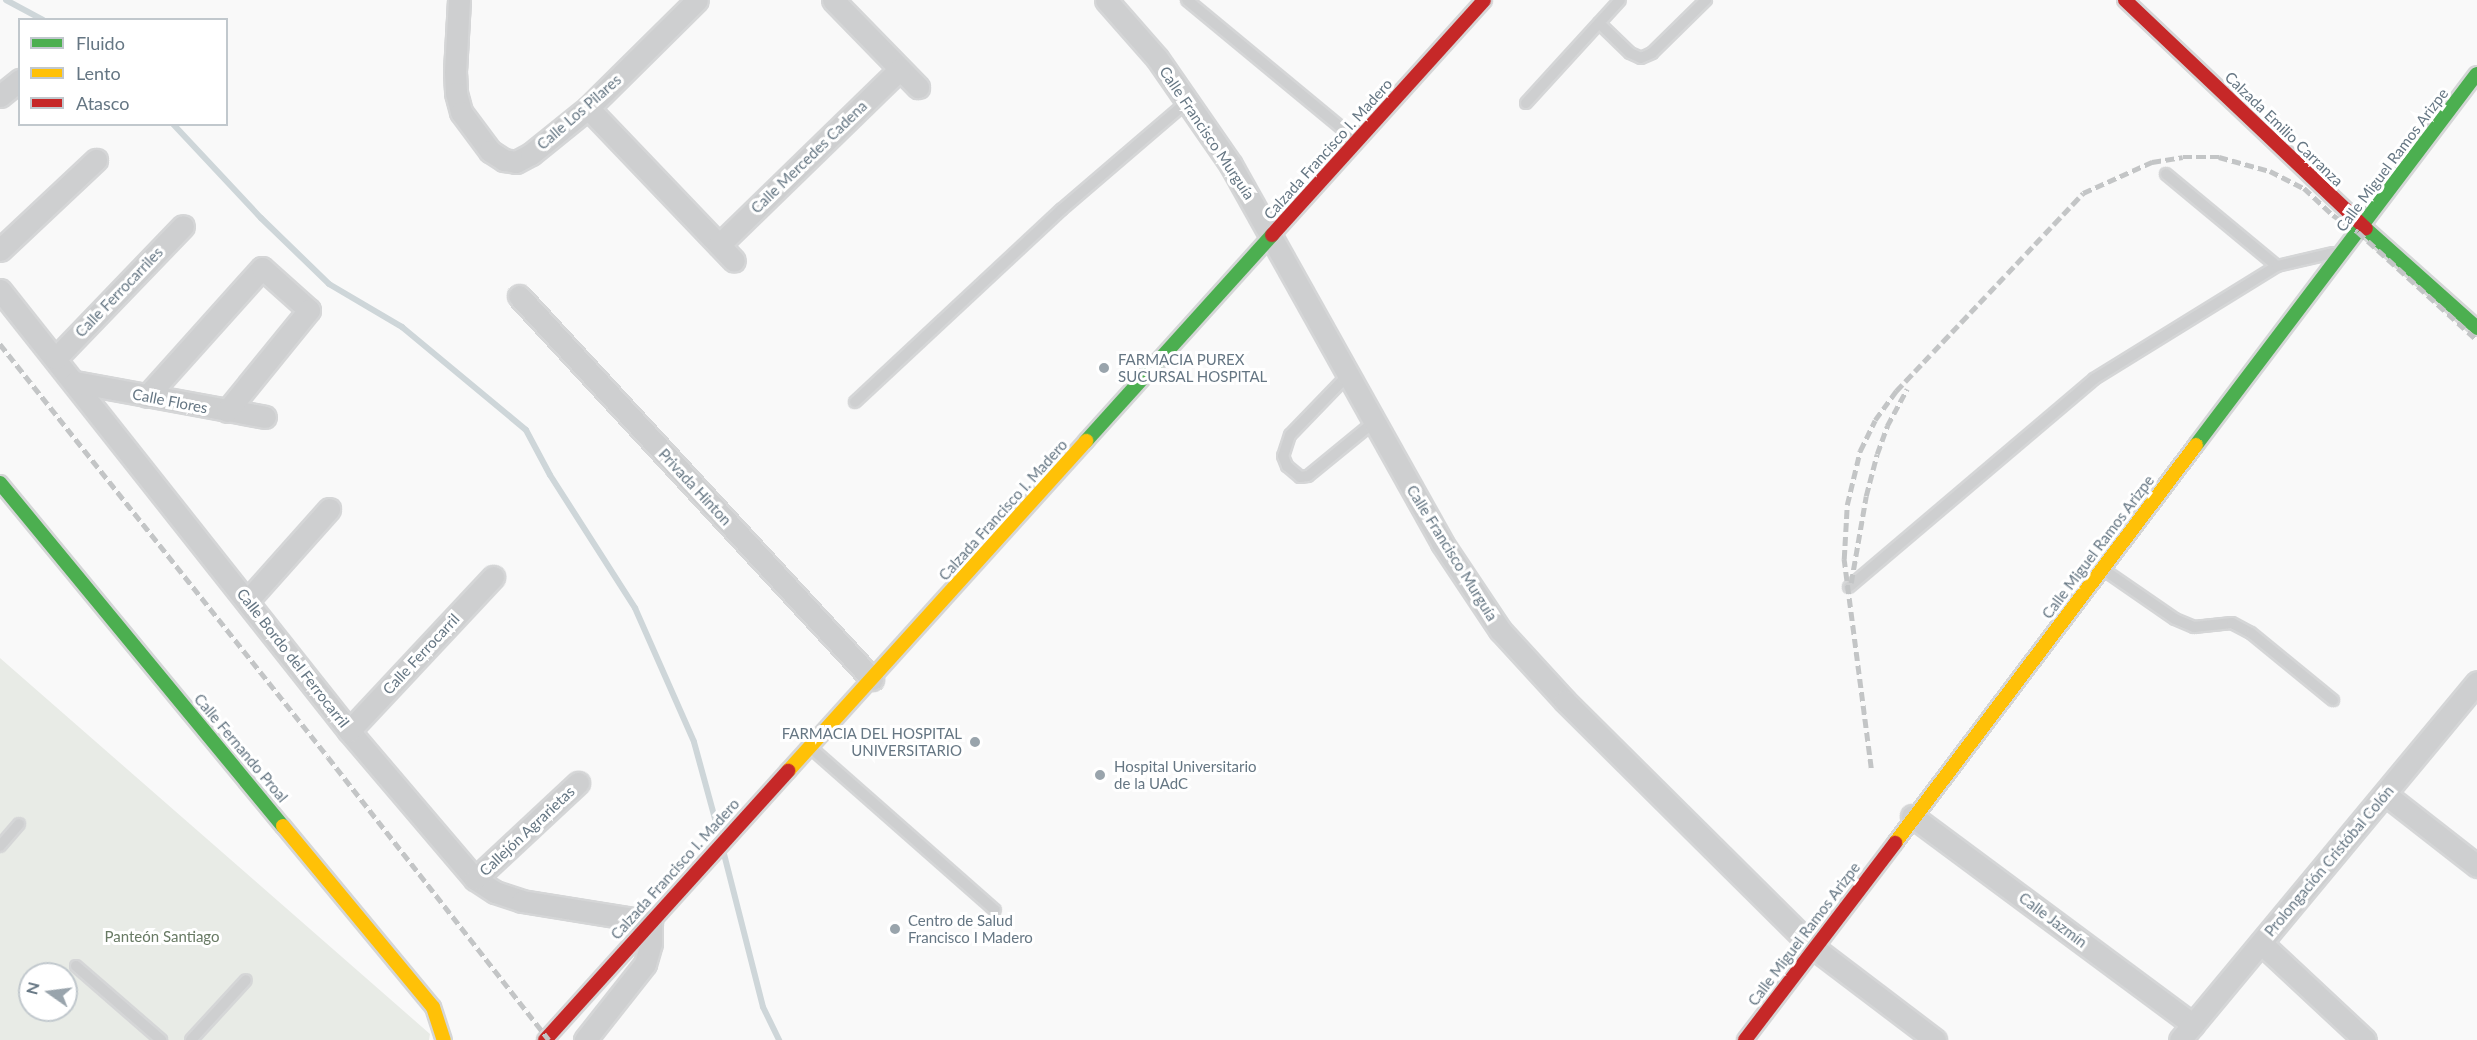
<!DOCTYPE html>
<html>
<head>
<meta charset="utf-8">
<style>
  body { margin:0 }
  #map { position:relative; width:2477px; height:1040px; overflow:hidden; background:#f9f9f9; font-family:Lato,sans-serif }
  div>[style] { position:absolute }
  .green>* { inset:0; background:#e8ebe6 }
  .stream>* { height:6px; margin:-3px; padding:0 3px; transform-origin:3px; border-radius:3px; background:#ced6d9 }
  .roads { filter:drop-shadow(2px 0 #d5d6d7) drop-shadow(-2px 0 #d5d6d7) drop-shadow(0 2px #d5d6d7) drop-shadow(0 -2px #d5d6d7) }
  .lane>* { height:10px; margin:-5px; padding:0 5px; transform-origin:5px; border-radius:5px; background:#cecfd0 }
  .street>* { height:21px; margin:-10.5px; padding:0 10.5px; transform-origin:10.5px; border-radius:10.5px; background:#cecfd0 }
  .fast>* { height:14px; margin:-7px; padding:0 7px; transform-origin:7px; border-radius:7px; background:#4caf50 }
  .slow>* { height:14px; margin:-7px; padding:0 7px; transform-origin:7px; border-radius:7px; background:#ffc107 }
  .jam>* { height:14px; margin:-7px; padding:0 7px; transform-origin:7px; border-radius:7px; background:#c62828 }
  .rail>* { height:4.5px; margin-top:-2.25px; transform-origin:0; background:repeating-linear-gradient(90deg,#c3c5c6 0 9px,transparent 0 13.5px) }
  .dots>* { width:16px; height:16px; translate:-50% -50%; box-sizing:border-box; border:3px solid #fff; border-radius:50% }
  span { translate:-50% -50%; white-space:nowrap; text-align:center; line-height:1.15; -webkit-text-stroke:6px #fff; paint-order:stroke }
  .street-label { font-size:15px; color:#657683 }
  .poi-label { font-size:15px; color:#657683 }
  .left { translate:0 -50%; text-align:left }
  .right { translate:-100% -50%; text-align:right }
  .park-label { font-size:15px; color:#687a64 }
  .legend { position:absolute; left:18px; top:18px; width:210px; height:108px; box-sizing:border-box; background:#fff; border:2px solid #c1c8cd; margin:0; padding:8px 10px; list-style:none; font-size:18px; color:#657683 }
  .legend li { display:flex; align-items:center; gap:12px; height:30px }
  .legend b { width:30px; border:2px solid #c1c8cd }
  .north { position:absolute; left:18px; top:962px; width:60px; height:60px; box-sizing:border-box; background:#fff; border:2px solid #c1c8cd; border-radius:50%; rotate:284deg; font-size:16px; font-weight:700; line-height:24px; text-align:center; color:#657683 }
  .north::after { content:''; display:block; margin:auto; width:21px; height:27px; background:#99a4ac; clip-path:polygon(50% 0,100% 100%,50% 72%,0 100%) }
</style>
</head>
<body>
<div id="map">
  <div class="green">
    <div style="clip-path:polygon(evenodd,0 658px,430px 1034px,429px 1040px,0 1040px,0 658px,30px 974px,66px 974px,66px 1010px,30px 1010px,30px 974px)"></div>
  </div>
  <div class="stream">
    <div style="left:6px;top:0;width:42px;rotate:28.4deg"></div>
    <div style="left:173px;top:124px;width:129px;rotate:46.9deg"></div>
    <div style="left:261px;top:218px;width:95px;rotate:44.1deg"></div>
    <div style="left:329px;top:284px;width:85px;rotate:30.5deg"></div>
    <div style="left:402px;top:327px;width:161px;rotate:39.7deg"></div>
    <div style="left:526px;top:430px;width:51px;rotate:61.9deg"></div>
    <div style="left:550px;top:475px;width:158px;rotate:57.4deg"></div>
    <div style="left:635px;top:608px;width:146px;rotate:66.2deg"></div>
    <div style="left:694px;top:742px;width:91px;rotate:74.7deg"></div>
    <div style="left:724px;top:854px;width:158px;rotate:75.7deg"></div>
    <div style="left:763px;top:1007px;width:37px;rotate:64deg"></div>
  </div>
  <div class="roads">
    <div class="lane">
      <div style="left:1187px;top:0;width:219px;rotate:39.6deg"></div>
      <div style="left:1599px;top:23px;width:43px;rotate:44.1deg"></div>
      <div style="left:1630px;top:53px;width:12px;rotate:24deg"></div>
      <div style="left:1641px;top:58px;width:12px;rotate:-24deg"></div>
      <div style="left:1652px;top:53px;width:76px;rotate:-44.5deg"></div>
      <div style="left:1526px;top:103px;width:139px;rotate:-47.6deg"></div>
      <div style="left:2166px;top:174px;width:144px;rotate:39.7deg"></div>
      <div style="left:1348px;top:375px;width:83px;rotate:134deg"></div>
      <div style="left:1290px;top:435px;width:22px;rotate:108deg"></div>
      <div style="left:1283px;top:456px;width:11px;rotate:68deg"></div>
      <div style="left:1287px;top:466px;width:17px;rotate:40deg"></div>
      <div style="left:1300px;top:477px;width:8px;rotate:-7deg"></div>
      <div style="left:1308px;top:476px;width:85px;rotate:-39.3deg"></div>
      <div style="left:855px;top:402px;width:282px;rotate:-43deg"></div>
      <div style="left:1061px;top:210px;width:167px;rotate:-40.6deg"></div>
      <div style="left:2104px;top:570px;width:86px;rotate:34.6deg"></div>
      <div style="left:2175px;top:619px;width:21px;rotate:23deg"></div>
      <div style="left:2194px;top:627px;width:38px;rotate:-6deg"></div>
      <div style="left:2232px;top:623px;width:21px;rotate:28deg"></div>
      <div style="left:2251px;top:633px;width:106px;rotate:39.3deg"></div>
      <div style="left:1849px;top:587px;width:321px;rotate:-40.3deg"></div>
      <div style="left:2094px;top:379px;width:215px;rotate:-31.7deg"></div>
      <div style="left:2277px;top:266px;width:57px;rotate:-13.1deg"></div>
      <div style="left:811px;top:748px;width:245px;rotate:41.4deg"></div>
      <div style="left:0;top:846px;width:29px;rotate:-49deg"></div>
      <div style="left:76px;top:966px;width:113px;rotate:41deg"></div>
      <div style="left:191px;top:1040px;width:81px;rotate:-47.5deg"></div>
    </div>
    <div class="street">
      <div style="left:459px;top:0;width:72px;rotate:93.2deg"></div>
      <div style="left:455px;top:72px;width:21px;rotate:87deg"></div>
      <div style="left:456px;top:93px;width:20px;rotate:75deg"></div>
      <div style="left:461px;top:112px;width:49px;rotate:53.4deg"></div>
      <div style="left:490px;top:151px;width:17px;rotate:33deg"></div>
      <div style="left:504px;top:160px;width:12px;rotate:9deg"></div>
      <div style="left:516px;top:162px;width:17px;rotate:-28deg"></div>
      <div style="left:531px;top:154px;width:73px;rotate:-38.9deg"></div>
      <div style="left:588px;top:108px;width:153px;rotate:-44.7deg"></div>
      <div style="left:833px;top:0;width:122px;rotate:45.7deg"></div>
      <div style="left:1106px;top:0;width:77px;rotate:48.7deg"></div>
      <div style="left:1157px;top:58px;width:130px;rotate:55.3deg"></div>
      <div style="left:1231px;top:165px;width:433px;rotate:60.8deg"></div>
      <div style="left:1442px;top:543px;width:105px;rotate:56.3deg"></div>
      <div style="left:1500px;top:630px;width:96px;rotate:47.5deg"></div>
      <div style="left:1565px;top:701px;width:351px;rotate:44.8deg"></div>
      <div style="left:1814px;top:948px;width:152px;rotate:37.2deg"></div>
      <div style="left:0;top:96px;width:26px;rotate:-39deg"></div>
      <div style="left:588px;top:108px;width:211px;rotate:46.3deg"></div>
      <div style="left:719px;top:245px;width:252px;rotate:-44.2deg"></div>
      <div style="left:0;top:250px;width:132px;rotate:-43.2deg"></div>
      <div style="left:0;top:290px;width:562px;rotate:51.64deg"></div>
      <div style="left:349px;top:731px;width:194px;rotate:49.6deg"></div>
      <div style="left:475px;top:879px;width:24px;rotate:33deg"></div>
      <div style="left:495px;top:892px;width:28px;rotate:18deg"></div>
      <div style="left:522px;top:901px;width:131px;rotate:9.2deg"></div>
      <div style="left:651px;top:922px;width:21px;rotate:90deg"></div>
      <div style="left:651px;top:943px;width:22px;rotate:106deg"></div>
      <div style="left:645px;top:964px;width:97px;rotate:128.3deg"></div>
      <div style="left:519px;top:296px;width:521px;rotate:47.33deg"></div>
      <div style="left:56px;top:358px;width:183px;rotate:-46.1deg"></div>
      <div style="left:75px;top:382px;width:193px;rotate:10.4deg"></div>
      <div style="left:147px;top:396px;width:172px;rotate:-48.1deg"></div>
      <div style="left:262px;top:268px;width:63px;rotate:41.8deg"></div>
      <div style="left:309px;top:310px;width:130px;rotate:129.1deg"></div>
      <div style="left:248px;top:600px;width:122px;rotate:-48.3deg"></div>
      <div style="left:349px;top:731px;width:211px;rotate:-46.9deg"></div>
      <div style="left:2385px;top:794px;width:117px;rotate:38deg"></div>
      <div style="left:1912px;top:816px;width:350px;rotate:36.6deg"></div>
      <div style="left:475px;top:879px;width:141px;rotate:-43deg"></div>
      <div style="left:2261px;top:943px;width:142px;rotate:43deg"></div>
      <div style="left:2180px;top:1040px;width:465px;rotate:-50.3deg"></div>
    </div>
    <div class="fast">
      <div style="left:2366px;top:229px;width:149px;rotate:41.7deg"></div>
      <div style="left:1086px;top:441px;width:278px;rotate:-47.9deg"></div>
      <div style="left:2196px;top:445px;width:465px;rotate:-52.9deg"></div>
      <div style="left:0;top:483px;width:445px;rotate:50.5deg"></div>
    </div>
    <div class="slow">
      <div style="left:788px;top:771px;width:445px;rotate:-47.9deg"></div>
      <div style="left:283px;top:826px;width:235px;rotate:50.4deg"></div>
      <div style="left:433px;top:1007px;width:35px;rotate:72deg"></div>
      <div style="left:1895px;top:843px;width:499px;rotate:-52.9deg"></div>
    </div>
    <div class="jam">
      <div style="left:2125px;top:0;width:332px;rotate:43.5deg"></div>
      <div style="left:1272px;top:235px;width:316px;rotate:-47.9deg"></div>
      <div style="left:545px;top:1040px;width:363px;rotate:-47.9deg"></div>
      <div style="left:1745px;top:1040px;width:248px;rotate:-52.7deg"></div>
    </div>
  </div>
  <div class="rail">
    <div style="left:0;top:344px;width:527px;rotate:51.54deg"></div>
    <div style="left:328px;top:757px;width:359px;rotate:52deg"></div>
    <div style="left:1851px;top:583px;width:88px;rotate:-80.2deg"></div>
    <div style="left:1866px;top:496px;width:43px;rotate:-75.3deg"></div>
    <div style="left:1877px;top:454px;width:30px;rotate:-70deg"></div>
    <div style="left:1887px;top:426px;width:42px;rotate:-61.6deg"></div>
    <div style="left:1871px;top:768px;width:211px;rotate:-97.4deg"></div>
    <div style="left:1844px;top:559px;width:54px;rotate:-86.8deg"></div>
    <div style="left:1847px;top:505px;width:56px;rotate:-76.5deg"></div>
    <div style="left:1860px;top:451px;width:34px;rotate:-64deg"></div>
    <div style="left:1875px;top:420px;width:36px;rotate:-54deg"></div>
    <div style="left:1896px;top:391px;width:272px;rotate:-46.6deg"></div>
    <div style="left:2083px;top:193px;width:76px;rotate:-24.2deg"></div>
    <div style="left:2152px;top:162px;width:31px;rotate:-9deg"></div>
    <div style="left:2183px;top:157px;width:36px"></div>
    <div style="left:2219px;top:157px;width:53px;rotate:15.4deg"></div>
    <div style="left:2270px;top:171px;width:38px;rotate:27deg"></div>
    <div style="left:2304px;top:188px;width:40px;rotate:43deg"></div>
    <div style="left:2333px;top:215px;width:30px;rotate:34deg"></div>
    <div style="left:2358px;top:232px;width:161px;rotate:42.2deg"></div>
  </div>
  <div class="dots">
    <div style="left:1104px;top:368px;background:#99a4ac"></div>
    <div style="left:975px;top:742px;background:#99a4ac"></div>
    <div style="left:1100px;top:775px;background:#99a4ac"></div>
    <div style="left:895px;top:929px;background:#99a4ac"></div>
  </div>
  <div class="street-label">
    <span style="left:579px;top:112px;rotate:-41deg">Calle Los Pilares</span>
    <span style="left:2284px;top:129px;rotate:44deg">Calzada Emilio Carranza</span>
    <span style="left:1207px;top:133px;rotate:56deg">Calle Francisco Murguía</span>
    <span style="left:1328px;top:149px;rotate:-48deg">Calzada Francisco I. Madero</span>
    <span style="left:809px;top:157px;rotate:-44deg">Calle Mercedes Cadena</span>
    <span style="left:2392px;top:160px;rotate:-53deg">Calle Miguel Ramos Arizpe</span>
    <span style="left:119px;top:292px;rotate:-46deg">Calle Ferrocarriles</span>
    <span style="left:170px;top:401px;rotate:11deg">Calle Flores</span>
    <span style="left:695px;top:487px;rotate:47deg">Privada Hinton</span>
    <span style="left:1003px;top:510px;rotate:-48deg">Calzada Francisco I. Madero</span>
    <span style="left:2098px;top:547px;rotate:-53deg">Calle Miguel Ramos Arizpe</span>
    <span style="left:1452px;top:553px;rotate:58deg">Calle Francisco Murguía</span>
    <span style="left:421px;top:654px;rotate:-47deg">Calle Ferrocarril</span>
    <span style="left:293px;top:658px;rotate:52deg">Calle Bordo del Ferrocarril</span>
    <span style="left:241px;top:748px;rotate:50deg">Calle Fernando Proal</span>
    <span style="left:527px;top:831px;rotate:-43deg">Callejón Agrarietas</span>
    <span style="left:2329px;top:861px;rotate:-50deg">Prolongación Cristóbal Colón</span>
    <span style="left:675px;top:869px;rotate:-48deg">Calzada Francisco I. Madero</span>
    <span style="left:2053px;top:920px;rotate:37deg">Calle Jazmín</span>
    <span style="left:1804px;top:934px;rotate:-53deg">Calle Miguel Ramos Arizpe</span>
  </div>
  <div class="poi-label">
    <span class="left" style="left:1118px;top:368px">FARMACIA PUREX<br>SUCURSAL HOSPITAL</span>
    <span class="right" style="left:962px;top:742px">FARMACIA DEL HOSPITAL<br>UNIVERSITARIO</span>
    <span class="left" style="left:1114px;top:775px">Hospital Universitario<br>de la UAdC</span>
    <span class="left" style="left:908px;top:929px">Centro de Salud<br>Francisco I Madero</span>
  </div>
  <div class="park-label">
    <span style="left:162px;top:937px">Panteón Santiago</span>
  </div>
  <ul class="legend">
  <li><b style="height:8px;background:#4caf50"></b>Fluido</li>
  <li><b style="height:8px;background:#ffc107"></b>Lento</li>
  <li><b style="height:8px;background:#c62828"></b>Atasco</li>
  </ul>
  <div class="north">N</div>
</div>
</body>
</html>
